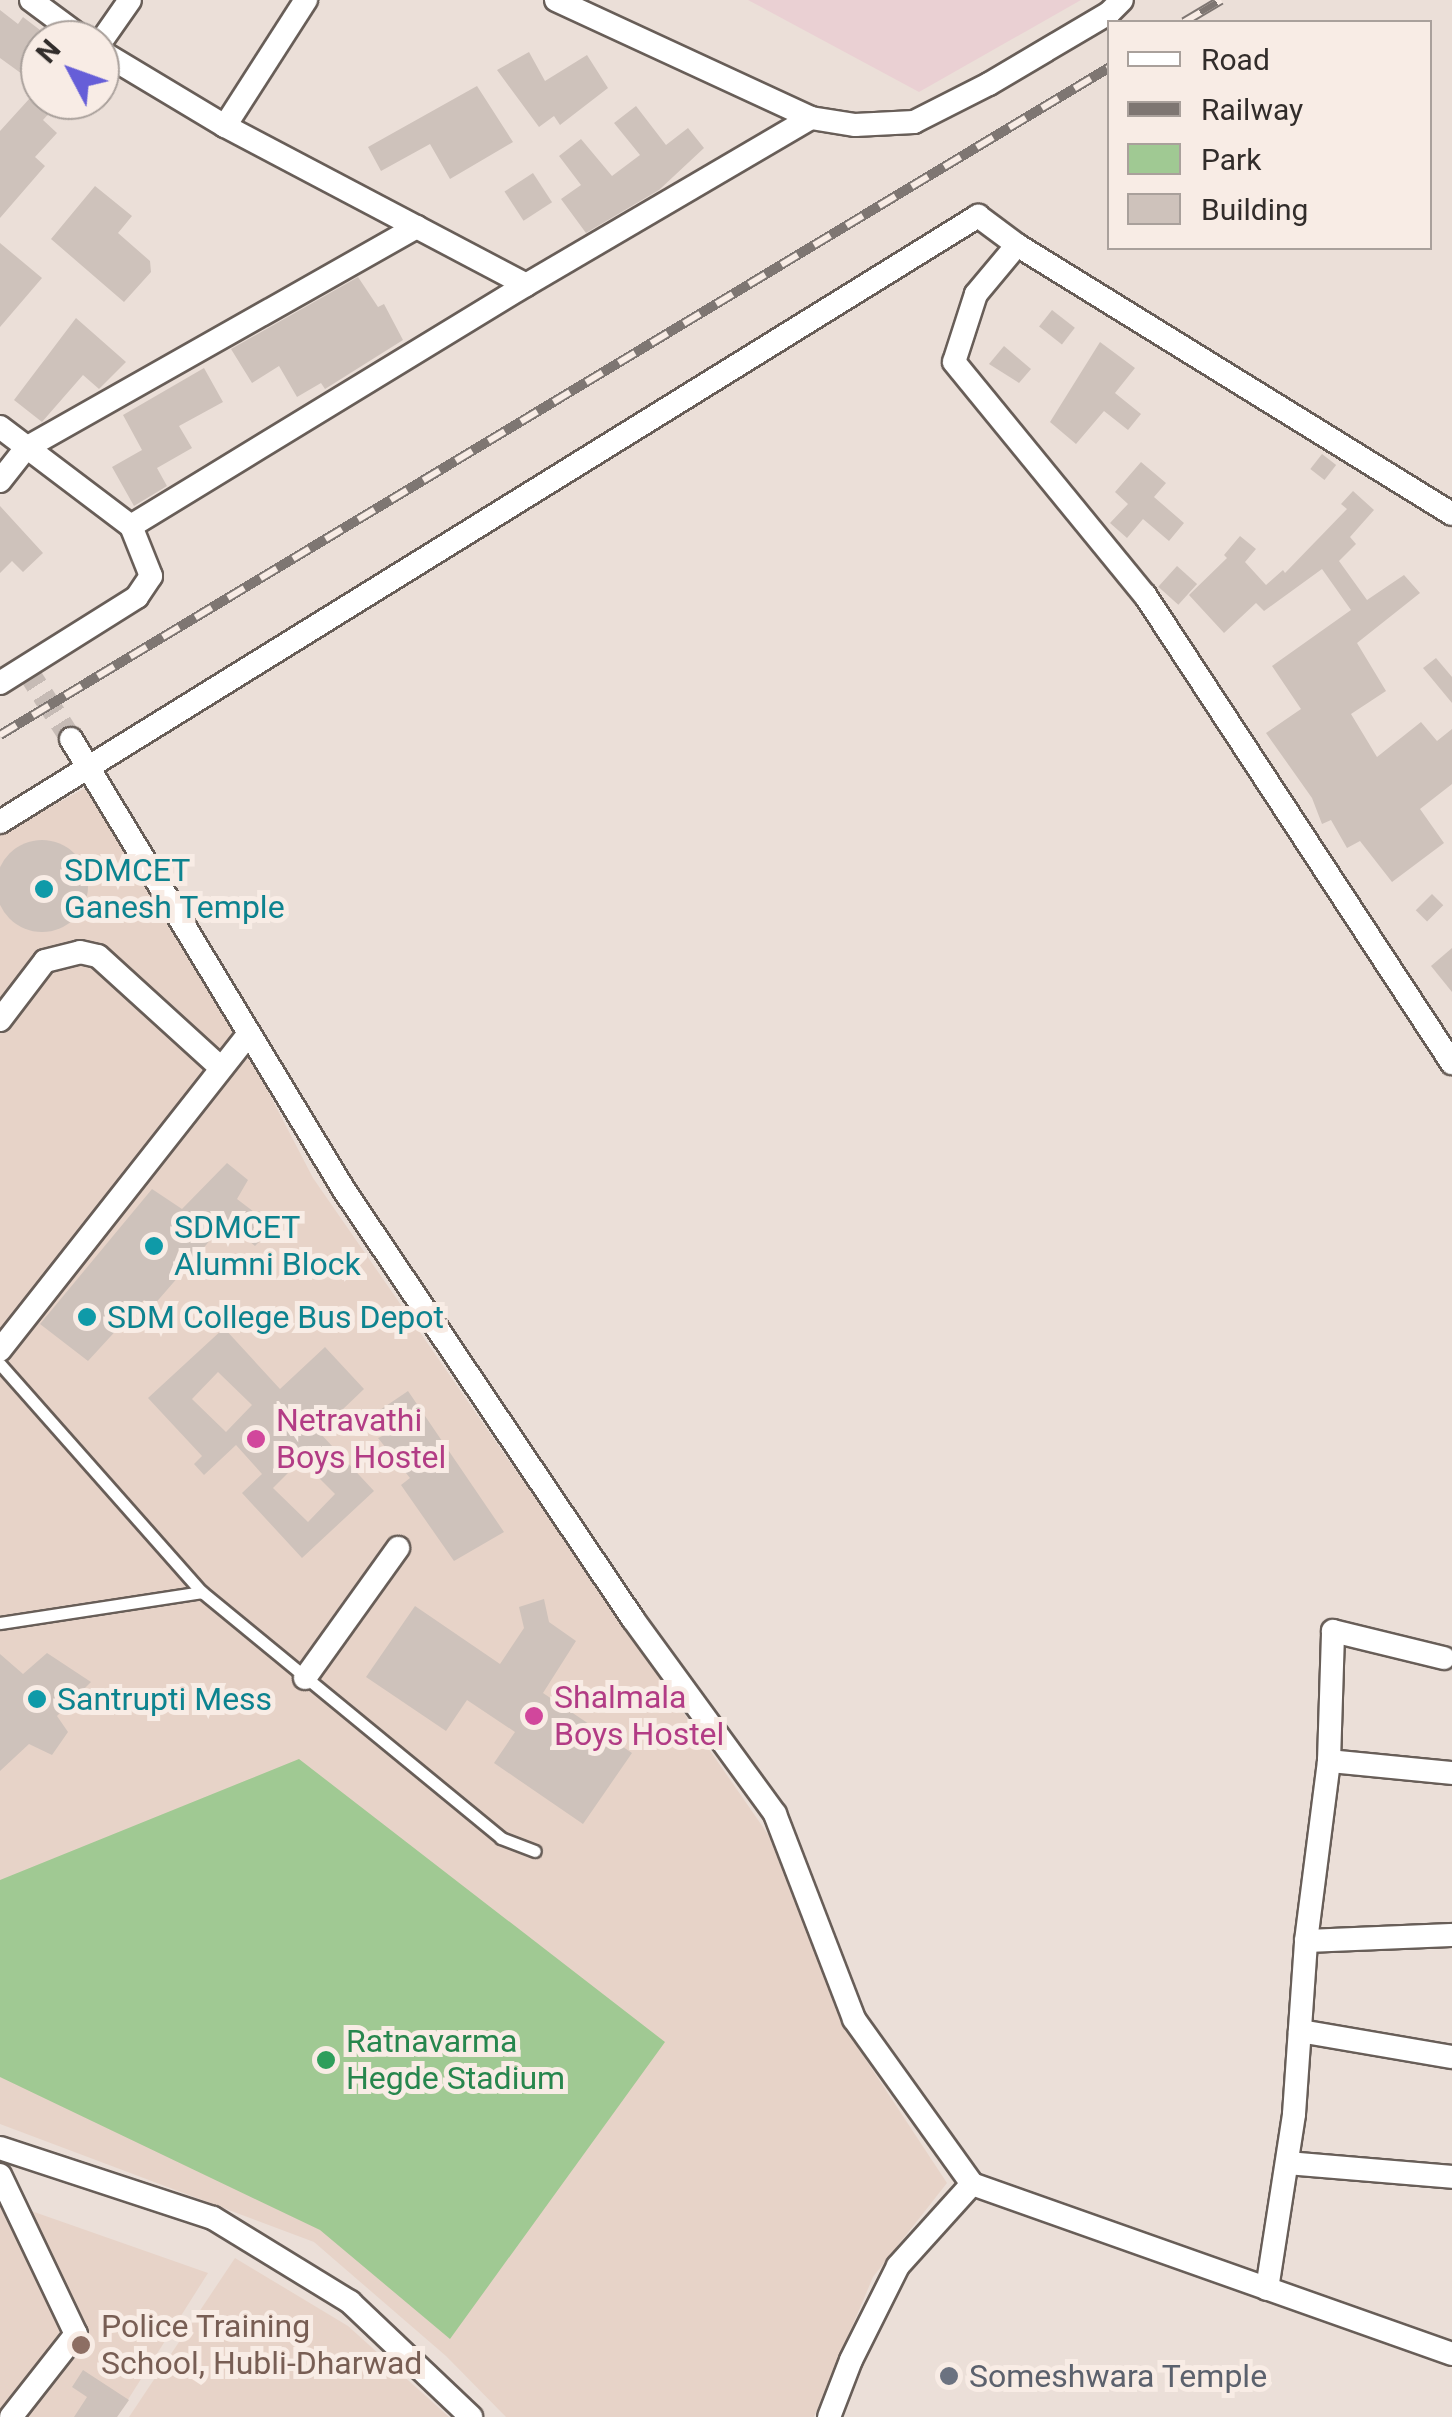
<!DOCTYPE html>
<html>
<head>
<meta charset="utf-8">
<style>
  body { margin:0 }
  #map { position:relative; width:1452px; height:2417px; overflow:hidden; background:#ebdfd8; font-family:Roboto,sans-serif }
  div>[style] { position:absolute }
  .built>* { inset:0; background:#e7d3c8 }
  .industrial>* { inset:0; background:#ead0d3 }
  .green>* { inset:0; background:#a0c993 }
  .building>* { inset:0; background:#cec2bb; transform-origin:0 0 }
  .round { border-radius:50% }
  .minor-tunnel>* { height:22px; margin-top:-11px; transform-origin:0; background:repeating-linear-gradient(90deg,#c6bbb5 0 22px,transparent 0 33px) }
  .roads { filter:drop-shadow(2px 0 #685e58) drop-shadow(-2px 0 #685e58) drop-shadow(0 2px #685e58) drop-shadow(0 -2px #685e58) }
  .service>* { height:11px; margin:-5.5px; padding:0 5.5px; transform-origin:5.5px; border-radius:5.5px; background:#fff }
  .minor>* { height:22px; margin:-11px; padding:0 11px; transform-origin:11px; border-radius:11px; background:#fff }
  .rail>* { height:10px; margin-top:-5px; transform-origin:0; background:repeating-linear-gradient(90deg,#f8ece5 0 19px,#7e7672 0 38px); box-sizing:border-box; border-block:2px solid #7e7672 }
  .dots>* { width:28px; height:28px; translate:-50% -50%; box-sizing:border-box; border:5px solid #f8ece5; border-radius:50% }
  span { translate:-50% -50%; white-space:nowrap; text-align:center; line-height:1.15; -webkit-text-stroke:10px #f8ece5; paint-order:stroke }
  .culture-label { font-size:32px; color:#0d838f }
  .left { translate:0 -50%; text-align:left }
  .hotel-label { font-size:32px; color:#b23c85 }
  .leisure-label { font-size:32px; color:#27864d }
  .education-label { font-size:32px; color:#785e54 }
  .worship-label { font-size:32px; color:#5b616d }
  .legend { position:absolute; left:1107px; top:20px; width:325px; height:230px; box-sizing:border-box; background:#f8ece5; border:2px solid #a9a09b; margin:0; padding:12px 18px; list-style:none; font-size:30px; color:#322d2b }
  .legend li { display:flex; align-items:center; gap:20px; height:50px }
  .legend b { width:50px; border:2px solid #a9a09b }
  .north { position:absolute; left:20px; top:20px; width:100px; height:100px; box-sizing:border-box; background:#f8ece5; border:2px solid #a9a09b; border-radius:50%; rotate:311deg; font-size:28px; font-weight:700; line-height:40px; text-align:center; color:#322d2b }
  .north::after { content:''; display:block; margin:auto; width:35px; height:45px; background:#665ed8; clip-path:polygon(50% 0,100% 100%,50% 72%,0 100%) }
</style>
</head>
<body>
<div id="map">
  <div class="built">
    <div style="clip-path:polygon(89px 786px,242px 1041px,313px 1178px,774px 1843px,841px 2022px,947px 2183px,873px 2277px,814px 2417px,506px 2417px,446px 2356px,314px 2242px,0 2124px,0 834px)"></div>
    <div style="clip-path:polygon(0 2200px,208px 2273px,117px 2417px,0 2417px)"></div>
    <div style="clip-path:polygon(235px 2258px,348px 2326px,449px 2417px,129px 2417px)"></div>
  </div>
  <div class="industrial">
    <div style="clip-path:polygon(748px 0,1081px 0,919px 92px)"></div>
  </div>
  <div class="green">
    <div style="clip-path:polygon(299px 1759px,665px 2042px,450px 2339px,320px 2230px,0 2077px,0 1880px)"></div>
  </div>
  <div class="building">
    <div style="clip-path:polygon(0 10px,18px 24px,23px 17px,40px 30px,40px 100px,61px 100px,43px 120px,57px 133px,35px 157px,45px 166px,0 218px,0 131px,40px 87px,0 58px)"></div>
    <div style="clip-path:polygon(529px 52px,545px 81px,587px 55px,608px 88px,560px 125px,554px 116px,539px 127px,497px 70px)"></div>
    <div style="clip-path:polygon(477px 86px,513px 142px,450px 179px,430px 144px,381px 171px,368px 147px)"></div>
    <div style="clip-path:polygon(636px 106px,666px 145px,688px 128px,704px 148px,659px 190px,586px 233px,561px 199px,581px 185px,559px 156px,581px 139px,612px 176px,640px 155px,614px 123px)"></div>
    <div style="left:533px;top:173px;width:35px;height:34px;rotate:57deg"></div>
    <div style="clip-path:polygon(95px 186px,132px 216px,118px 233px,150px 261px,151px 272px,124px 302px,51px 239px)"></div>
    <div style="clip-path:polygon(0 243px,42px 278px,0 327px)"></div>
    <div style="clip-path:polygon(358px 277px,378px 307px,384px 304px,403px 340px,325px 389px,321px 383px,297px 397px,279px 366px,252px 383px,231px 349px)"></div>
    <div style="left:1052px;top:310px;width:29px;height:21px;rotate:38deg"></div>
    <div style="clip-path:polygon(76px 318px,126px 362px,99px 389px,83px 375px,42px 422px,14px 400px)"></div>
    <div style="clip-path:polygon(1100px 342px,1135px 368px,1115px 393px,1141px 414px,1128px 430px,1104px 411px,1076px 444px,1050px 422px)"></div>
    <div style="clip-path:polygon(1004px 346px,1031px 369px,1019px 383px,989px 364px)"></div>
    <div style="clip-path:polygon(204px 368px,223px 402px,179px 426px,192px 448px,157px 468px,167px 486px,134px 506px,112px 467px,142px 450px,123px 415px)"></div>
    <div style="left:1322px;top:454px;width:18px;height:19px;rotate:38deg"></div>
    <div style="clip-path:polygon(1141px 462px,1166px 483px,1154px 497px,1184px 523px,1169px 541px,1143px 519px,1127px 538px,1110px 523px,1128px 504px,1115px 492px)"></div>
    <div style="clip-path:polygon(1353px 491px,1374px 510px,1350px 537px,1356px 544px,1339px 561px,1367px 600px,1404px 575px,1420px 593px,1357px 643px,1386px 691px,1351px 714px,1377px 757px,1421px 722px,1437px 741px,1452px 729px,1452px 784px,1420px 809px,1444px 843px,1392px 882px,1360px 841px,1347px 848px,1331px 820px,1322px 824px,1312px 798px,1266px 733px,1301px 709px,1272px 666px,1351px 610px,1322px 569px,1264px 611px,1256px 603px,1224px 633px,1189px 595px,1227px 558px,1224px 555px,1240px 536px,1256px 549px,1245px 562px,1266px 585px,1283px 570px,1285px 573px,1347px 509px,1341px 504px)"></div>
    <div style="clip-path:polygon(0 506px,43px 553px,23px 572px,12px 561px,0 573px)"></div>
    <div style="left:1177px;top:566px;width:27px;height:28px;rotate:42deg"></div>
    <div style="clip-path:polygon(1436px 658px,1452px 677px,1452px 703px,1423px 668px)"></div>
    <div class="round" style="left:-4px;top:840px;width:92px;height:92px"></div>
    <div style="left:1432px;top:894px;width:16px;height:23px;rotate:45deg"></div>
    <div style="clip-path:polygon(1452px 948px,1452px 992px,1431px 966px)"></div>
    <div style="clip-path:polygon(227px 1163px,248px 1180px,237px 1199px,274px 1227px,255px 1246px,226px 1222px,153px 1306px,144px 1300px,88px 1361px,40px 1324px,152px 1189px,182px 1209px)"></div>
    <div style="clip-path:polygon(evenodd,224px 1328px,280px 1389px,325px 1347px,364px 1389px,319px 1432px,374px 1491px,302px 1558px,242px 1493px,262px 1474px,236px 1445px,204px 1475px,194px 1464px,202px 1456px,148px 1398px,224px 1328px,218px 1372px,252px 1405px,226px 1432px,192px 1399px,218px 1372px,224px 1328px,301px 1460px,335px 1494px,308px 1522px,273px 1488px,301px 1460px)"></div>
    <div style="clip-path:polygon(408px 1391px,504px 1532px,454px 1561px,401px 1485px,410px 1478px,378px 1438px,391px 1432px,377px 1412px)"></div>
    <div style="clip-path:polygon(544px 1599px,549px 1622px,576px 1641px,543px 1693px,632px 1753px,583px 1824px,494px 1763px,515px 1732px,467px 1700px,446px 1731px,366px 1677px,415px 1606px,500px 1664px,524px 1628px,519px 1607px)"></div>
    <div style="clip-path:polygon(47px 1653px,91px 1682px,57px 1716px,68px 1732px,52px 1755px,29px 1744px,0 1771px,0 1654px,23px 1674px)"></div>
    <div style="clip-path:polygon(83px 2370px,129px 2400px,117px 2417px,74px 2417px,87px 2397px,72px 2387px)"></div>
  </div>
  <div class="minor-tunnel">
    <div style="left:25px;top:667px;width:85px;rotate:57.4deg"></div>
  </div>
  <div class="roads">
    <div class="service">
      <div style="left:0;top:1364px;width:305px;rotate:48.5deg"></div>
      <div style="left:202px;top:1592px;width:387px;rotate:39.4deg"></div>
      <div style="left:501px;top:1838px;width:36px;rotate:21deg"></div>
      <div style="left:0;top:1623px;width:204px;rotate:-8.7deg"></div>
    </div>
    <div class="minor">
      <div style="left:31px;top:0;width:67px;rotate:36.5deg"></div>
      <div style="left:556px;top:0;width:281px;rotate:24.8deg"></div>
      <div style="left:811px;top:118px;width:45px;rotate:9deg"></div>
      <div style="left:855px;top:125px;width:59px;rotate:-2.9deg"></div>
      <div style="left:914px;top:122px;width:84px;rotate:-26.9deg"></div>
      <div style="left:989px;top:84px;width:139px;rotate:-30.6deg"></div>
      <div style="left:1109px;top:13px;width:18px;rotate:-45deg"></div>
      <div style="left:100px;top:43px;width:52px;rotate:-55.1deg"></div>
      <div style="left:100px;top:51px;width:146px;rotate:31deg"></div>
      <div style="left:225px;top:126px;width:340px;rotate:27.8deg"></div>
      <div style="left:225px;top:126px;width:150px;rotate:-57.3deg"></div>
      <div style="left:1017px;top:245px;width:64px;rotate:129.9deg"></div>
      <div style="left:976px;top:294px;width:71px;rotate:107.9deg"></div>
      <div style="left:954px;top:362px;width:301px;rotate:50.7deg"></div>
      <div style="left:1145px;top:595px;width:560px;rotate:56.74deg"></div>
      <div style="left:0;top:427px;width:164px;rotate:37.1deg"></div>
      <div style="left:131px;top:526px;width:54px;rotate:68.2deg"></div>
      <div style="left:151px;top:576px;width:25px;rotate:124deg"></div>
      <div style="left:137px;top:597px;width:162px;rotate:147.9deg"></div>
      <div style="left:0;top:481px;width:42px;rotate:-51.8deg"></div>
      <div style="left:26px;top:448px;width:449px;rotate:-29.5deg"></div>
      <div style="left:131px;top:526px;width:463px;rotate:-31.4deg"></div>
      <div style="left:526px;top:285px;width:330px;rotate:-30.4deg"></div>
      <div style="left:71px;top:739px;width:527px;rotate:58.81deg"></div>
      <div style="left:344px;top:1190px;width:517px;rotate:56.03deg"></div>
      <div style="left:633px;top:1619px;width:241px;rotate:53.9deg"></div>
      <div style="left:775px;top:1814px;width:220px;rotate:68.9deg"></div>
      <div style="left:854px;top:2019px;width:203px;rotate:54.4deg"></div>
      <div style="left:972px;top:2184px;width:509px;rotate:19.5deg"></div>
      <div style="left:0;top:822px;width:1151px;rotate:-31.78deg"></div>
      <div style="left:978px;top:216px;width:49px;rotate:36.6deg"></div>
      <div style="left:1017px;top:245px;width:511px;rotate:31.73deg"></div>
      <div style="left:0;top:1020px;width:74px;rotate:-52.7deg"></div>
      <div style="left:45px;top:961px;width:36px;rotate:-14deg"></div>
      <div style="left:80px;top:952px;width:18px;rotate:13deg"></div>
      <div style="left:98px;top:956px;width:165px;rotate:42.3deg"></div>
      <div style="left:0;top:1350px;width:402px;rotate:-51.8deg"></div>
      <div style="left:305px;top:1678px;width:160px;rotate:-54.4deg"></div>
      <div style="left:1329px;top:1761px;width:124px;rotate:5.6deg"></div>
      <div style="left:1306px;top:1941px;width:146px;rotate:-2.4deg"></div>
      <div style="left:1300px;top:2031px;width:154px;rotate:9.7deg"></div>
      <div style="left:0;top:2148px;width:224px;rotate:18.2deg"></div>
      <div style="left:213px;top:2218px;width:161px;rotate:31.5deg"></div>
      <div style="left:350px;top:2302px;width:167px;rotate:43.5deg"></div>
      <div style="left:1287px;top:2163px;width:166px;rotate:4.8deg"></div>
      <div style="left:0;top:2175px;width:176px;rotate:64.5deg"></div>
      <div style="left:76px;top:2334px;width:105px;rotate:128.1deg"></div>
      <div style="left:1267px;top:2289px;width:177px;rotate:-81.2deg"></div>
      <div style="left:1294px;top:2114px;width:173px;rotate:-86deg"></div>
      <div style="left:1306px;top:1941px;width:181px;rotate:-82.7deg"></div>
      <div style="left:1329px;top:1761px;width:130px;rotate:-88.2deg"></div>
      <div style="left:1333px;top:1631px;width:114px;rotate:13.7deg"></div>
      <div style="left:829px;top:2417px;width:61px;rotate:-68.9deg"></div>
      <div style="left:851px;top:2360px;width:105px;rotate:-63.4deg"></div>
      <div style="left:898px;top:2266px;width:110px;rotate:-47.9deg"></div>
    </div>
  </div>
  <div class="rail">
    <div style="left:1184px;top:22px;width:43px;rotate:-30.7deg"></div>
    <div style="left:0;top:735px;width:1296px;rotate:-31.04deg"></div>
  </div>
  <div class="dots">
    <div style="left:44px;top:889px;background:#0f9aa8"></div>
    <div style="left:154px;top:1246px;background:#0f9aa8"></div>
    <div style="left:87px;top:1317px;background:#0f9aa8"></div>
    <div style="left:256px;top:1439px;background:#d1479c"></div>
    <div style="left:37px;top:1699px;background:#0f9aa8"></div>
    <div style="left:534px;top:1716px;background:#d1479c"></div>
    <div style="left:326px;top:2060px;background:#2e9e5b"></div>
    <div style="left:81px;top:2345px;background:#8d6e63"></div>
    <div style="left:949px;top:2376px;background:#6b7280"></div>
  </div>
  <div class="culture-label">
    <span class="left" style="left:64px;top:889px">SDMCET<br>Ganesh Temple</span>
    <span class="left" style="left:174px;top:1246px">SDMCET<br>Alumni Block</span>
    <span class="left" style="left:107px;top:1317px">SDM College Bus Depot</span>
    <span class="left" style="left:57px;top:1699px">Santrupti Mess</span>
  </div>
  <div class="hotel-label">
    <span class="left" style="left:276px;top:1439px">Netravathi<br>Boys Hostel</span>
    <span class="left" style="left:554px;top:1716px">Shalmala<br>Boys Hostel</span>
  </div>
  <div class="leisure-label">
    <span class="left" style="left:346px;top:2060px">Ratnavarma<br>Hegde Stadium</span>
  </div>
  <div class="education-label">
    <span class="left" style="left:101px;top:2345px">Police Training<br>School, Hubli-Dharwad</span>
  </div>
  <div class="worship-label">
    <span class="left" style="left:969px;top:2376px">Someshwara Temple</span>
  </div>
  <ul class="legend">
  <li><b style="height:12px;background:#fff"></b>Road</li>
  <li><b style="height:12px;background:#7e7672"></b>Railway</li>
  <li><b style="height:28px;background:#a0c993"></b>Park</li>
  <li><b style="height:28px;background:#cec2bb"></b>Building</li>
  </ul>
  <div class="north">N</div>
</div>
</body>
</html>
